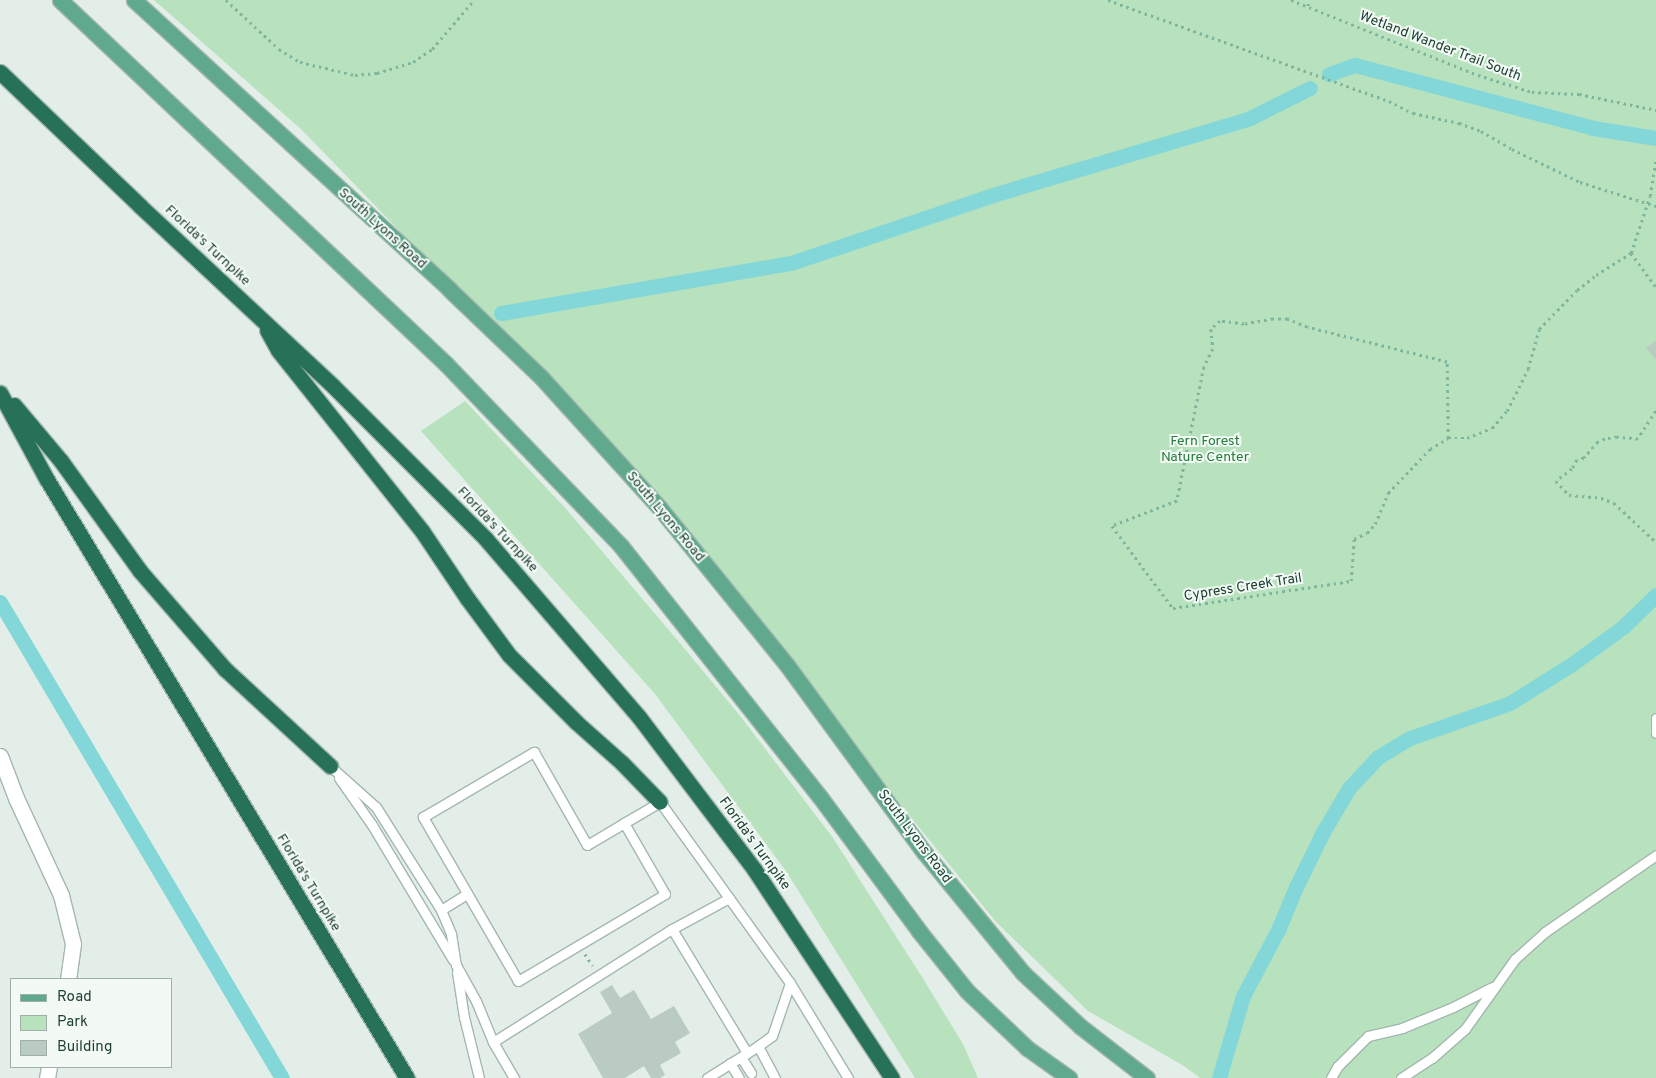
<!DOCTYPE html>
<html>
<head>
<meta charset="utf-8">
<style>
  body { margin:0 }
  #map { position:relative; width:1656px; height:1078px; overflow:hidden; background:#e2eee7; font-family:Overpass,sans-serif }
  div>[style] { position:absolute }
  .green>* { inset:0; background:#b8e2be }
  .canal>* { height:15px; margin:-7.5px; padding:0 7.5px; transform-origin:7.5px; border-radius:7.5px; background:#83d7d9 }
  .building>* { inset:0; background:#baccc2 }
  .path>* { height:2.5px; margin-top:-1.25px; transform-origin:0; background:repeating-linear-gradient(90deg,#7eb59d 0 2.5px,transparent 0 6.5px) }
  .roads { filter:drop-shadow(1px 0 #a4b7ae) drop-shadow(-1px 0 #a4b7ae) drop-shadow(0 1px #a4b7ae) drop-shadow(0 -1px #a4b7ae) }
  .lane>* { height:9px; margin:-4.5px; padding:0 4.5px; transform-origin:4.5px; border-radius:4.5px; background:#fff }
  .street>* { height:15px; margin:-7.5px; padding:0 7.5px; transform-origin:7.5px; border-radius:7.5px; background:#fff }
  .primary>* { height:15px; margin:-7.5px; padding:0 7.5px; transform-origin:7.5px; border-radius:7.5px; background:#61a98d }
  .highway>* { height:15px; margin:-7.5px; padding:0 7.5px; transform-origin:7.5px; border-radius:7.5px; background:#287159 }
  span { translate:-50% -50%; white-space:nowrap; text-align:center; line-height:1.15; -webkit-text-stroke:4px #f3faf5; paint-order:stroke }
  .street-label { font-size:14px; color:#1f4134 }
  .park-label { font-size:14px; color:#247d3c }
  .legend { position:absolute; left:10px; top:978px; width:162px; height:90px; box-sizing:border-box; background:#f3faf5; border:1px solid #9eb0a8; margin:0; padding:6px 9px; list-style:none; font-size:15px; color:#1f4134 }
  .legend li { display:flex; align-items:center; gap:10px; height:25px }
  .legend b { width:25px; border:1px solid #9eb0a8 }
</style>
</head>
<body>
<div id="map">
  <div class="green">
    <div style="clip-path:polygon(154px 0,1656px 0,1656px 1078px,1200px 1078px,1184px 1066px,1088px 1011px,996px 922px,787px 665px,541px 377px,302px 130px)"></div>
    <div style="clip-path:polygon(465px 401px,567px 510px,684px 648px,741px 717px,833px 838px,922px 977px,963px 1044px,978px 1078px,915px 1078px,786px 871px,655px 694px,421px 431px)"></div>
  </div>
  <div class="canal">
    <div style="left:1329px;top:74px;width:28px;rotate:-19deg"></div>
    <div style="left:1355px;top:65px;width:246px;rotate:14.8deg"></div>
    <div style="left:1593px;top:128px;width:64px;rotate:9deg"></div>
    <div style="left:501px;top:313px;width:294px;rotate:-9.8deg"></div>
    <div style="left:791px;top:263px;width:216px;rotate:-18.6deg"></div>
    <div style="left:996px;top:194px;width:263px;rotate:-16.6deg"></div>
    <div style="left:1248px;top:119px;width:69px;rotate:-26.6deg"></div>
    <div style="left:0;top:602px;width:553px;rotate:59.36deg"></div>
    <div style="left:1219px;top:1078px;width:85px;rotate:-73.7deg"></div>
    <div style="left:1243px;top:996px;width:75px;rotate:-62.1deg"></div>
    <div style="left:1278px;top:930px;width:47px;rotate:-67.3deg"></div>
    <div style="left:1296px;top:887px;width:61px;rotate:-63.9deg"></div>
    <div style="left:1323px;top:832px;width:51px;rotate:-59.4deg"></div>
    <div style="left:1349px;top:788px;width:42px;rotate:-46.9deg"></div>
    <div style="left:1378px;top:757px;width:37px;rotate:-31deg"></div>
    <div style="left:1410px;top:738px;width:106px;rotate:-19.3deg"></div>
    <div style="left:1510px;top:703px;width:73px;rotate:-32.2deg"></div>
    <div style="left:1572px;top:664px;width:63px;rotate:-36deg"></div>
    <div style="left:1623px;top:627px;width:46px;rotate:-44.1deg"></div>
  </div>
  <div class="building">
    <div style="clip-path:polygon(1656px 340px,1656px 360px,1646px 348px)"></div>
    <div style="clip-path:polygon(612px 985px,620px 998px,634px 990px,651px 1019px,674px 1006px,690px 1033px,675px 1042px,681px 1053px,660px 1065px,665px 1075px,660px 1078px,651px 1078px,644px 1066px,625px 1078px,603px 1078px,578px 1034px,612px 1013px,600px 992px)"></div>
  </div>
  <div class="path">
    <div style="left:226px;top:0;width:72px;rotate:42.8deg"></div>
    <div style="left:279px;top:49px;width:25px;rotate:32deg"></div>
    <div style="left:300px;top:62px;width:57px;rotate:13.3deg"></div>
    <div style="left:355px;top:75px;width:22px;rotate:-5deg"></div>
    <div style="left:377px;top:73px;width:38px;rotate:-17deg"></div>
    <div style="left:413px;top:62px;width:23px;rotate:-34deg"></div>
    <div style="left:432px;top:49px;width:65px;rotate:-49.4deg"></div>
    <div style="left:1108px;top:0;width:299px;rotate:19.8deg"></div>
    <div style="left:1389px;top:101px;width:27px;rotate:27deg"></div>
    <div style="left:1413px;top:113px;width:47px;rotate:12.3deg"></div>
    <div style="left:1459px;top:123px;width:23px;rotate:20deg"></div>
    <div style="left:1481px;top:131px;width:36px;rotate:30deg"></div>
    <div style="left:1512px;top:149px;width:76px;rotate:25.9deg"></div>
    <div style="left:1580px;top:182px;width:80px;rotate:17.5deg"></div>
    <div style="left:1291px;top:0;width:201px;rotate:21.9deg"></div>
    <div style="left:1478px;top:75px;width:57px;rotate:17.5deg"></div>
    <div style="left:1532px;top:92px;width:47px;rotate:2.4deg"></div>
    <div style="left:1579px;top:94px;width:79px;rotate:11.7deg"></div>
    <div style="left:1308px;top:6px;width:6px;rotate:-90deg"></div>
    <div style="left:1631px;top:253px;width:60px;rotate:-71.6deg"></div>
    <div style="left:1650px;top:196px;width:38px;rotate:-81deg"></div>
    <div style="left:1631px;top:253px;width:42px;rotate:53.7deg"></div>
    <div style="left:1656px;top:411px;width:33px;rotate:123deg"></div>
    <div style="left:1638px;top:439px;width:21px;rotate:-175deg"></div>
    <div style="left:1617px;top:437px;width:12px;rotate:171deg"></div>
    <div style="left:1605px;top:439px;width:8px;rotate:157deg"></div>
    <div style="left:1598px;top:442px;width:21px;rotate:131deg"></div>
    <div style="left:1584px;top:458px;width:7px;rotate:164deg"></div>
    <div style="left:1577px;top:460px;width:10px;rotate:119deg"></div>
    <div style="left:1572px;top:469px;width:20px;rotate:143deg"></div>
    <div style="left:1556px;top:481px;width:19px;rotate:47deg"></div>
    <div style="left:1569px;top:495px;width:32px;rotate:5deg"></div>
    <div style="left:1601px;top:498px;width:14px;rotate:21deg"></div>
    <div style="left:1614px;top:503px;width:57px;rotate:42.9deg"></div>
    <div style="left:1448px;top:438px;width:76px;rotate:-90.8deg"></div>
    <div style="left:1447px;top:362px;width:144px;rotate:-166deg"></div>
    <div style="left:1307px;top:327px;width:22px;rotate:-158deg"></div>
    <div style="left:1287px;top:319px;width:14px;rotate:180deg"></div>
    <div style="left:1273px;top:319px;width:29px;rotate:170deg"></div>
    <div style="left:1244px;top:324px;width:24px;rotate:-173deg"></div>
    <div style="left:1220px;top:321px;width:12px;rotate:138deg"></div>
    <div style="left:1211px;top:329px;width:20px;rotate:84deg"></div>
    <div style="left:1213px;top:349px;width:20px;rotate:117deg"></div>
    <div style="left:1204px;top:367px;width:137px;rotate:101.4deg"></div>
    <div style="left:1177px;top:501px;width:70px;rotate:159deg"></div>
    <div style="left:1112px;top:526px;width:102px;rotate:53.4deg"></div>
    <div style="left:1173px;top:608px;width:180px;rotate:-8.6deg"></div>
    <div style="left:1351px;top:581px;width:42px;rotate:-85.9deg"></div>
    <div style="left:1354px;top:539px;width:14px;rotate:-25deg"></div>
    <div style="left:1367px;top:533px;width:12px;rotate:-48deg"></div>
    <div style="left:1375px;top:524px;width:34px;rotate:-67deg"></div>
    <div style="left:1388px;top:493px;width:61px;rotate:-46.3deg"></div>
    <div style="left:1430px;top:449px;width:21px;rotate:-31deg"></div>
    <div style="left:1448px;top:438px;width:19px"></div>
    <div style="left:1467px;top:438px;width:27px;rotate:-22deg"></div>
    <div style="left:1492px;top:428px;width:23px;rotate:-49deg"></div>
    <div style="left:1507px;top:411px;width:47px;rotate:-63.4deg"></div>
    <div style="left:1528px;top:369px;width:41px;rotate:-74.6deg"></div>
    <div style="left:1539px;top:329px;width:54px;rotate:-45.7deg"></div>
    <div style="left:1577px;top:290px;width:24px;rotate:-38deg"></div>
    <div style="left:1596px;top:275px;width:41px;rotate:-32.2deg"></div>
    <div style="left:585px;top:954px;width:14px;rotate:56deg"></div>
  </div>
  <div class="roads">
    <div class="lane">
      <div style="left:1656px;top:718px;width:15px;rotate:90deg"></div>
      <div style="left:330px;top:766px;width:62px;rotate:41.7deg"></div>
      <div style="left:376px;top:807px;width:122px;rotate:57.7deg"></div>
      <div style="left:441px;top:910px;width:26px;rotate:67deg"></div>
      <div style="left:451px;top:934px;width:31px;rotate:81deg"></div>
      <div style="left:456px;top:965px;width:41px;rotate:60.9deg"></div>
      <div style="left:476px;top:1001px;width:44px;rotate:67.5deg"></div>
      <div style="left:493px;top:1042px;width:42px;rotate:59.7deg"></div>
      <div style="left:339px;top:778px;width:57px;rotate:54.9deg"></div>
      <div style="left:372px;top:825px;width:157px;rotate:59deg"></div>
      <div style="left:624px;top:823px;width:82px;rotate:60deg"></div>
      <div style="left:665px;top:894px;width:171px;rotate:149.4deg"></div>
      <div style="left:518px;top:981px;width:190px;rotate:-120.1deg"></div>
      <div style="left:423px;top:817px;width:129px;rotate:-30.4deg"></div>
      <div style="left:534px;top:752px;width:107px;rotate:60.3deg"></div>
      <div style="left:587px;top:845px;width:43px;rotate:-30.7deg"></div>
      <div style="left:624px;top:823px;width:42px;rotate:-30.3deg"></div>
      <div style="left:660px;top:802px;width:223px;rotate:54.3deg"></div>
      <div style="left:790px;top:983px;width:111px;rotate:58.6deg"></div>
      <div style="left:441px;top:910px;width:31px;rotate:-32deg"></div>
      <div style="left:672px;top:929px;width:145px;rotate:58.8deg"></div>
      <div style="left:747px;top:1053px;width:13px;rotate:-32deg"></div>
      <div style="left:758px;top:1046px;width:36px;rotate:62deg"></div>
      <div style="left:457px;top:972px;width:46px;rotate:81.2deg"></div>
      <div style="left:464px;top:1017px;width:63px;rotate:76.2deg"></div>
      <div style="left:493px;top:1042px;width:212px;rotate:-32.3deg"></div>
      <div style="left:672px;top:929px;width:65px;rotate:-28.5deg"></div>
      <div style="left:758px;top:1046px;width:17px;rotate:-36deg"></div>
      <div style="left:772px;top:1036px;width:56px;rotate:-71.2deg"></div>
      <div style="left:741px;top:1057px;width:19px;rotate:58deg"></div>
      <div style="left:730px;top:1063px;width:17px;rotate:59deg"></div>
      <div style="left:707px;top:1078px;width:47px;rotate:-32deg"></div>
      <div style="left:1331px;top:1078px;width:13px;rotate:-61deg"></div>
      <div style="left:1337px;top:1067px;width:44px;rotate:-45deg"></div>
      <div style="left:1368px;top:1036px;width:35px;rotate:-13deg"></div>
      <div style="left:1402px;top:1028px;width:55px;rotate:-22.4deg"></div>
      <div style="left:1453px;top:1007px;width:44px;rotate:-27.1deg"></div>
      <div style="left:1401px;top:1078px;width:37px;rotate:-33deg"></div>
      <div style="left:1432px;top:1058px;width:44px;rotate:-41.3deg"></div>
      <div style="left:1465px;top:1029px;width:86px;rotate:-54.5deg"></div>
      <div style="left:1515px;top:959px;width:40px;rotate:-42deg"></div>
      <div style="left:1545px;top:932px;width:135px;rotate:-34.7deg"></div>
    </div>
    <div class="street">
      <div style="left:0;top:756px;width:45px;rotate:69.1deg"></div>
      <div style="left:16px;top:798px;width:107px;rotate:65.1deg"></div>
      <div style="left:61px;top:895px;width:50px;rotate:76.2deg"></div>
      <div style="left:73px;top:944px;width:35px;rotate:98deg"></div>
      <div style="left:47px;top:1078px;width:11px;rotate:-80deg"></div>
    </div>
    <div class="primary">
      <div style="left:60px;top:0;width:531px;rotate:43.32deg"></div>
      <div style="left:446px;top:364px;width:252px;rotate:46.1deg"></div>
      <div style="left:621px;top:546px;width:320px;rotate:51.6deg"></div>
      <div style="left:820px;top:797px;width:167px;rotate:53.5deg"></div>
      <div style="left:919px;top:931px;width:77px;rotate:51.3deg"></div>
      <div style="left:967px;top:991px;width:83px;rotate:43.5deg"></div>
      <div style="left:1027px;top:1048px;width:52px;rotate:35.5deg"></div>
      <div style="left:134px;top:0;width:429px;rotate:42.5deg"></div>
      <div style="left:450px;top:290px;width:126px;rotate:43.7deg"></div>
      <div style="left:541px;top:377px;width:176px;rotate:47.8deg"></div>
      <div style="left:659px;top:507px;width:203px;rotate:51deg"></div>
      <div style="left:787px;top:665px;width:232px;rotate:53.8deg"></div>
      <div style="left:924px;top:852px;width:156px;rotate:50.7deg"></div>
      <div style="left:1023px;top:973px;width:79px;rotate:43deg"></div>
      <div style="left:1081px;top:1027px;width:83px;rotate:37.7deg"></div>
    </div>
    <div class="highway">
      <div style="left:0;top:72px;width:194px;rotate:43.7deg"></div>
      <div style="left:140px;top:206px;width:264px;rotate:43deg"></div>
      <div style="left:333px;top:386px;width:215px;rotate:45deg"></div>
      <div style="left:485px;top:538px;width:236px;rotate:49.3deg"></div>
      <div style="left:639px;top:717px;width:191px;rotate:52.9deg"></div>
      <div style="left:754px;top:869px;width:250px;rotate:56.6deg"></div>
      <div style="left:267px;top:330px;width:23px;rotate:61deg"></div>
      <div style="left:278px;top:350px;width:231px;rotate:51.5deg"></div>
      <div style="left:422px;top:531px;width:81px;rotate:56.1deg"></div>
      <div style="left:467px;top:598px;width:71px;rotate:53.6deg"></div>
      <div style="left:509px;top:655px;width:95px;rotate:45deg"></div>
      <div style="left:576px;top:722px;width:62px;rotate:41.7deg"></div>
      <div style="left:622px;top:763px;width:54px;rotate:45.7deg"></div>
      <div style="left:0;top:393px;width:97px;rotate:61.6deg"></div>
      <div style="left:46px;top:478px;width:700px;rotate:58.97deg"></div>
      <div style="left:14px;top:405px;width:73px;rotate:50deg"></div>
      <div style="left:61px;top:461px;width:135px;rotate:54.3deg"></div>
      <div style="left:140px;top:571px;width:130px;rotate:49.1deg"></div>
      <div style="left:225px;top:669px;width:143px;rotate:42.7deg"></div>
    </div>
  </div>
  <div class="street-label">
    <span style="left:1440px;top:47px;rotate:21deg">Wetland Wander Trail South</span>
    <span style="left:382px;top:229px;rotate:42deg">South Lyons Road</span>
    <span style="left:207px;top:246px;rotate:43deg">Florida's Turnpike</span>
    <span style="left:665px;top:517px;rotate:50deg">South Lyons Road</span>
    <span style="left:497px;top:530px;rotate:47deg">Florida's Turnpike</span>
    <span style="left:1243px;top:588px;rotate:-9deg">Cypress Creek Trail</span>
    <span style="left:914px;top:837px;rotate:53deg">South Lyons Road</span>
    <span style="left:754px;top:844px;rotate:54deg">Florida's Turnpike</span>
    <span style="left:308px;top:883px;rotate:59deg">Florida's Turnpike</span>
  </div>
  <div class="park-label">
    <span style="left:1205px;top:450px">Fern Forest<br>Nature Center</span>
  </div>
  <ul class="legend">
  <li><b style="height:6px;background:#61a98d"></b>Road</li>
  <li><b style="height:14px;background:#b8e2be"></b>Park</li>
  <li><b style="height:14px;background:#baccc2"></b>Building</li>
  </ul>
</div>
</body>
</html>
